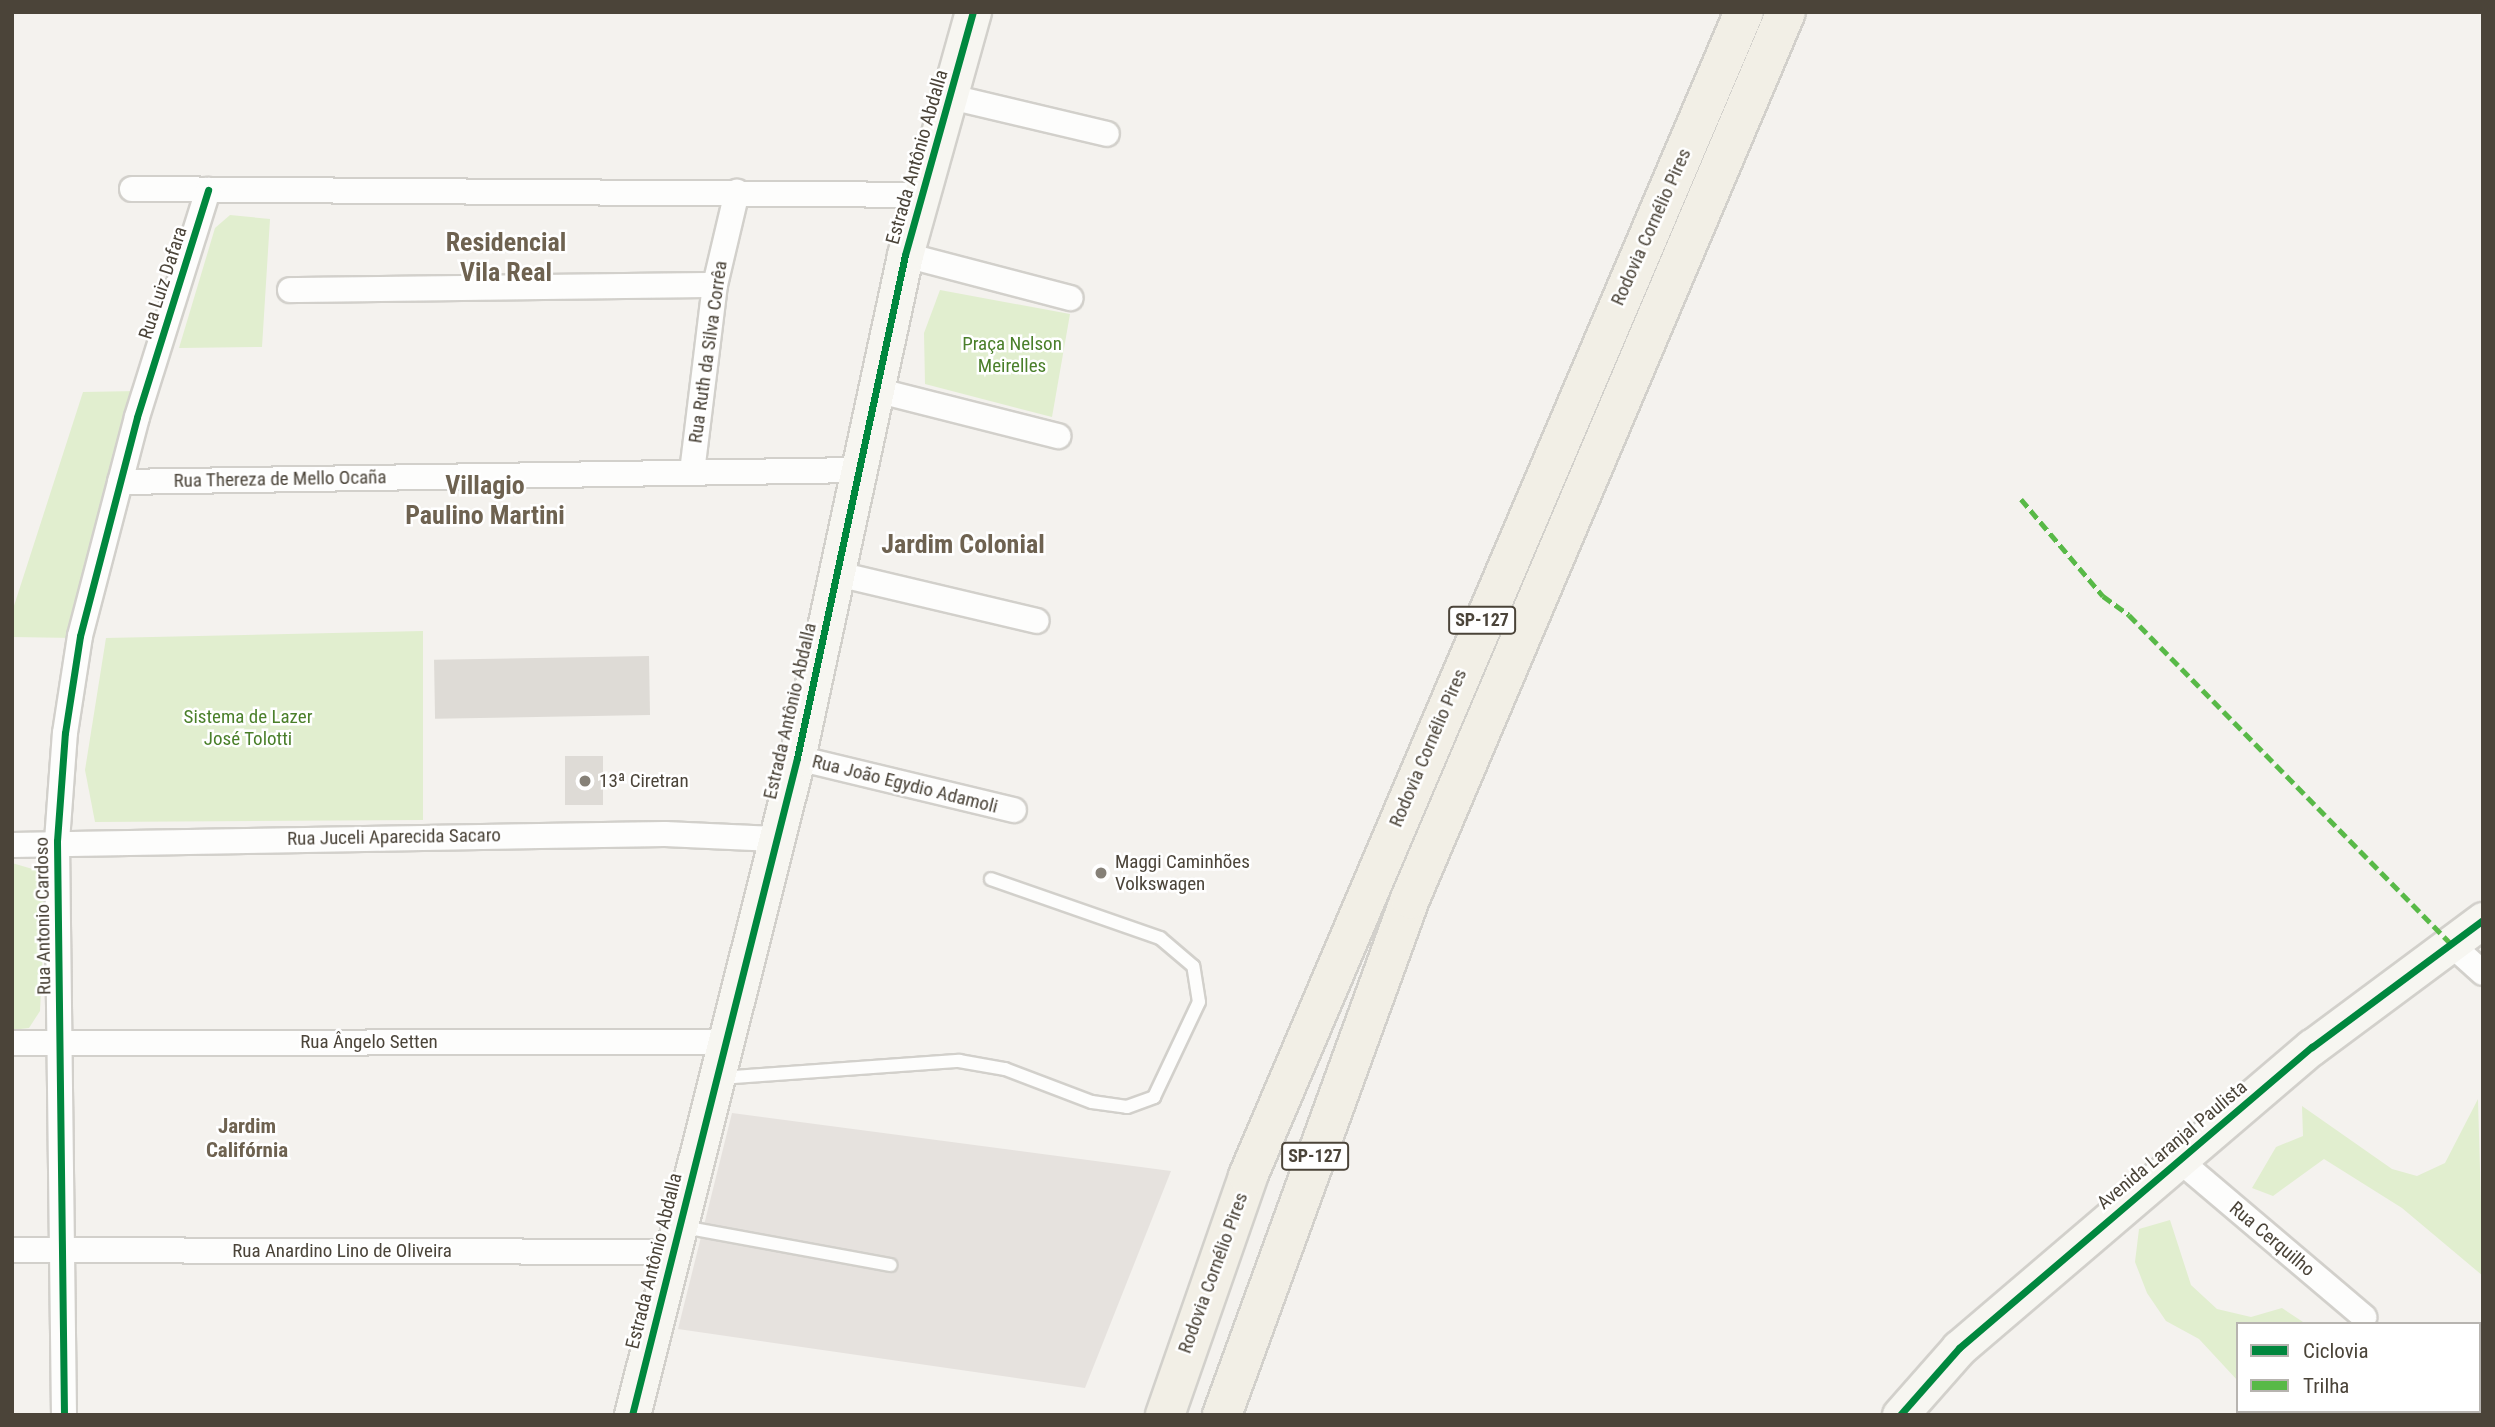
<!DOCTYPE html>
<html>
<head>
<meta charset="utf-8">
<style>
  body { margin:0 }
  #map { position:relative; width:2495px; height:1427px; overflow:hidden; background:#f4f2ee; font-family:"Roboto Condensed",sans-serif }
  div>[style] { position:absolute }
  .industrial>* { inset:0; background:#e6e2de }
  .green>* { inset:0; background:#e1eecf }
  .building>* { inset:0; background:#dedbd6; transform-origin:0 0 }
  .roads { filter:drop-shadow(2px 0 #d2d0cb) drop-shadow(-2px 0 #d2d0cb) drop-shadow(0 2px #d2d0cb) drop-shadow(0 -2px #d2d0cb) }
  .lane>* { height:12px; margin:-6px; padding:0 6px; transform-origin:6px; border-radius:6px; background:#fdfdfc }
  .street>* { height:24px; margin:-12px; padding:0 12px; transform-origin:12px; border-radius:12px; background:#fdfdfc }
  .secondary>* { height:35px; margin:-17.5px; padding:0 17.5px; transform-origin:17.5px; border-radius:17.5px; background:#f7f6f1 }
  .primary>* { height:38px; margin:-19px; padding:0 19px; transform-origin:19px; border-radius:19px; background:#f2efe6 }
  .quiet>* { height:5px; margin-top:-2.5px; transform-origin:0; background:repeating-linear-gradient(90deg,#58b947 0 10px,transparent 0 15px) }
  .cycleway>* { height:7px; margin:-3.5px; padding:0 3.5px; transform-origin:3.5px; border-radius:3.5px; background:#00873e }
  .dots>* { width:19px; height:19px; translate:-50% -50%; box-sizing:border-box; border:4px solid #fff; border-radius:50% }
  span { translate:-50% -50%; white-space:nowrap; text-align:center; line-height:1.15; -webkit-text-stroke:5px #fff; paint-order:stroke }
  .shield-label span { padding:2px 5px; background:#fff; border:2px solid; border-radius:5px; -webkit-text-stroke-width:0 }
  .shield-label { font-size:18px; color:#4b4439; font-weight:700 }
  .street-label { font-size:19px; color:#4b4439 }
  .park-label { font-size:19px; color:#4a7f2a }
  .poi-label { font-size:19px; color:#4b4439 }
  .left { translate:0 -50%; text-align:left }
  .neighbourhood-label { font-size:21px; color:#6e6250; font-weight:700 }
  .district-label { font-size:26px; color:#6e6250; font-weight:700 }
  .frame { position:absolute; inset:0; border:14px solid #4b4439; pointer-events:none }
  .legend { position:absolute; left:2236px; top:1322px; width:245px; height:91px; box-sizing:border-box; background:#fff; border:2px solid #b7b4b0; margin:0; padding:9px 12px; list-style:none; font-size:21px; color:#4b4439 }
  .legend li { display:flex; align-items:center; gap:14px; height:35px }
  .legend b { width:35px; border:2px solid #b7b4b0 }
</style>
</head>
<body>
<div id="map">
  <div class="industrial">
    <div style="clip-path:polygon(732px 1113px,1171px 1171px,1085px 1388px,678px 1329px)"></div>
  </div>
  <div class="green">
    <div style="clip-path:polygon(230px 215px,270px 219px,262px 347px,179px 348px,215px 228px)"></div>
    <div style="clip-path:polygon(940px 290px,1070px 314px,1052px 417px,925px 384px,924px 333px)"></div>
    <div style="clip-path:polygon(137px 391px,74px 638px,12px 637px,12px 612px,83px 392px)"></div>
    <div style="clip-path:polygon(423px 631px,423px 820px,95px 822px,85px 770px,106px 638px)"></div>
    <div style="clip-path:polygon(12px 863px,36px 870px,46px 890px,40px 1011px,29px 1028px,12px 1030px)"></div>
    <div style="clip-path:polygon(2478px 1099px,2483px 1276px,2402px 1208px,2324px 1159px,2273px 1196px,2252px 1188px,2276px 1147px,2303px 1136px,2302px 1106px,2392px 1169px,2417px 1176px,2445px 1163px)"></div>
    <div style="clip-path:polygon(2170px 1220px,2191px 1285px,2217px 1309px,2251px 1317px,2282px 1308px,2306px 1324px,2238px 1324px,2238px 1381px,2199px 1339px,2166px 1321px,2147px 1293px,2135px 1262px,2139px 1229px)"></div>
    <div style="clip-path:polygon(2483px 1343px,2483px 1415px,2252px 1415px,2479px 1411px)"></div>
  </div>
  <div class="building">
    <div style="left:649px;top:656px;width:59px;height:215px;rotate:89deg"></div>
    <div style="left:565px;top:756px;width:38px;height:49px"></div>
  </div>
  <div class="roads">
    <div class="lane">
      <div style="left:720px;top:1078px;width:240px;rotate:-4.1deg"></div>
      <div style="left:959px;top:1061px;width:47px;rotate:9.9deg"></div>
      <div style="left:1005px;top:1069px;width:93px;rotate:20.8deg"></div>
      <div style="left:1092px;top:1102px;width:35px;rotate:8deg"></div>
      <div style="left:1127px;top:1107px;width:29px;rotate:-20deg"></div>
      <div style="left:1154px;top:1097px;width:105px;rotate:-64.7deg"></div>
      <div style="left:1199px;top:1002px;width:36px;rotate:-99deg"></div>
      <div style="left:1193px;top:966px;width:43px;rotate:-139.7deg"></div>
      <div style="left:1160px;top:938px;width:179px;rotate:-160.8deg"></div>
      <div style="left:683px;top:1227px;width:211px;rotate:10.4deg"></div>
    </div>
    <div class="street">
      <div style="left:951px;top:97px;width:160px;rotate:13.3deg"></div>
      <div style="left:132px;top:189px;width:791px;rotate:0.43deg"></div>
      <div style="left:905px;top:255px;width:171px;rotate:14.6deg"></div>
      <div style="left:290px;top:290px;width:425px;rotate:-0.7deg"></div>
      <div style="left:880px;top:391px;width:184px;rotate:14.2deg"></div>
      <div style="left:692px;top:472px;width:188px;rotate:-83deg"></div>
      <div style="left:715px;top:285px;width:96px;rotate:-76.7deg"></div>
      <div style="left:120px;top:482px;width:740px;rotate:-0.93deg"></div>
      <div style="left:838px;top:574px;width:204px;rotate:13.3deg"></div>
      <div style="left:797px;top:758px;width:223px;rotate:13.5deg"></div>
      <div style="left:12px;top:845px;width:653px;rotate:-0.97deg"></div>
      <div style="left:665px;top:834px;width:110px;rotate:2.6deg"></div>
      <div style="left:2453px;top:946px;width:40px;rotate:42deg"></div>
      <div style="left:12px;top:1043px;width:713px;rotate:-0.08deg"></div>
      <div style="left:2179px;top:1160px;width:243px;rotate:40.3deg"></div>
      <div style="left:12px;top:1250px;width:660px;rotate:0.17deg"></div>
      <div style="left:64px;top:1415px;width:574px;rotate:-90.7deg"></div>
      <div style="left:57px;top:841px;width:108px;rotate:-85.8deg"></div>
      <div style="left:65px;top:733px;width:98px;rotate:-81.2deg"></div>
      <div style="left:80px;top:636px;width:226px;rotate:-75.4deg"></div>
      <div style="left:137px;top:417px;width:238px;rotate:-72.6deg"></div>
    </div>
    <div class="secondary">
      <div style="left:632px;top:1415px;width:677px;rotate:-75.9deg"></div>
      <div style="left:797px;top:758px;width:514px;rotate:-77.88deg"></div>
      <div style="left:905px;top:255px;width:252px;rotate:-74.4deg"></div>
      <div style="left:1900px;top:1415px;width:89px;rotate:-48.6deg"></div>
      <div style="left:1959px;top:1348px;width:464px;rotate:-40.5deg"></div>
      <div style="left:2312px;top:1047px;width:213px;rotate:-36.6deg"></div>
    </div>
    <div class="primary">
      <div style="left:1165px;top:1415px;width:253px;rotate:-70.8deg"></div>
      <div style="left:1248px;top:1176px;width:1265px;rotate:-66.92deg"></div>
      <div style="left:1222px;top:1415px;width:549px;rotate:-69.98deg"></div>
      <div style="left:1410px;top:899px;width:963px;rotate:-67.03deg"></div>
    </div>
  </div>
  <div class="quiet">
    <div style="left:2021px;top:499px;width:127px;rotate:49.8deg"></div>
    <div style="left:2103px;top:596px;width:32px;rotate:36deg"></div>
    <div style="left:2129px;top:615px;width:463px;rotate:45.6deg"></div>
  </div>
  <div class="cycleway">
    <div style="left:64px;top:1415px;width:574px;rotate:-90.7deg"></div>
    <div style="left:57px;top:841px;width:108px;rotate:-85.8deg"></div>
    <div style="left:65px;top:733px;width:98px;rotate:-81.2deg"></div>
    <div style="left:80px;top:636px;width:226px;rotate:-75.4deg"></div>
    <div style="left:137px;top:417px;width:238px;rotate:-72.6deg"></div>
    <div style="left:632px;top:1415px;width:677px;rotate:-75.9deg"></div>
    <div style="left:797px;top:758px;width:514px;rotate:-77.88deg"></div>
    <div style="left:905px;top:255px;width:252px;rotate:-74.4deg"></div>
    <div style="left:1900px;top:1415px;width:89px;rotate:-48.6deg"></div>
    <div style="left:1959px;top:1348px;width:464px;rotate:-40.5deg"></div>
    <div style="left:2312px;top:1047px;width:213px;rotate:-36.6deg"></div>
  </div>
  <div class="dots">
    <div style="left:585px;top:781px;background:#868178"></div>
    <div style="left:1101px;top:873px;background:#868178"></div>
  </div>
  <div class="shield-label">
    <span style="left:1482px;top:620px">SP-127</span>
    <span style="left:1315px;top:1156px">SP-127</span>
  </div>
  <div class="street-label">
    <span style="left:917px;top:157px;rotate:-74deg">Estrada Antônio Abdalla</span>
    <span style="left:1651px;top:227px;rotate:-66deg">Rodovia Cornélio Pires</span>
    <span style="left:163px;top:283px;rotate:-72deg">Rua Luiz Dafara</span>
    <span style="left:708px;top:352px;rotate:-82deg">Rua Ruth da Silva Corrêa</span>
    <span style="left:280px;top:479px;rotate:-1deg">Rua Thereza de Mello Ocaña</span>
    <span style="left:790px;top:711px;rotate:-77deg">Estrada Antônio Abdalla</span>
    <span style="left:1428px;top:748px;rotate:-67deg">Rodovia Cornélio Pires</span>
    <span style="left:905px;top:784px;rotate:14deg">Rua João Egydio Adamoli</span>
    <span style="left:394px;top:837px;rotate:-1deg">Rua Juceli Aparecida Sacaro</span>
    <span style="left:43px;top:916px;rotate:-91deg">Rua Antonio Cardoso</span>
    <span style="left:369px;top:1042px">Rua Ângelo Setten</span>
    <span style="left:2172px;top:1145px;rotate:-40deg">Avenida Laranjal Paulista</span>
    <span style="left:2272px;top:1239px;rotate:40deg">Rua Cerquilho</span>
    <span style="left:342px;top:1251px">Rua Anardino Lino de Oliveira</span>
    <span style="left:654px;top:1261px;rotate:-76deg">Estrada Antônio Abdalla</span>
    <span style="left:1213px;top:1273px;rotate:-70deg">Rodovia Cornélio Pires</span>
  </div>
  <div class="park-label">
    <span style="left:1012px;top:355px">Praça Nelson<br>Meirelles</span>
    <span style="left:248px;top:728px">Sistema de Lazer<br>José Tolotti</span>
  </div>
  <div class="poi-label">
    <span class="left" style="left:599px;top:781px">13ª Ciretran</span>
    <span class="left" style="left:1115px;top:873px">Maggi Caminhões<br>Volkswagen</span>
  </div>
  <div class="neighbourhood-label">
    <span style="left:247px;top:1138px">Jardim<br>Califórnia</span>
  </div>
  <div class="district-label">
    <span style="left:506px;top:258px">Residencial<br>Vila Real</span>
    <span style="left:485px;top:501px">Villagio<br>Paulino Martini</span>
    <span style="left:963px;top:545px">Jardim Colonial</span>
  </div>
  <div class="frame"></div>
  <ul class="legend">
  <li><b style="height:9px;background:#00873e"></b>Ciclovia</li>
  <li><b style="height:9px;background:#58b947"></b>Trilha</li>
  </ul>
</div>
</body>
</html>
